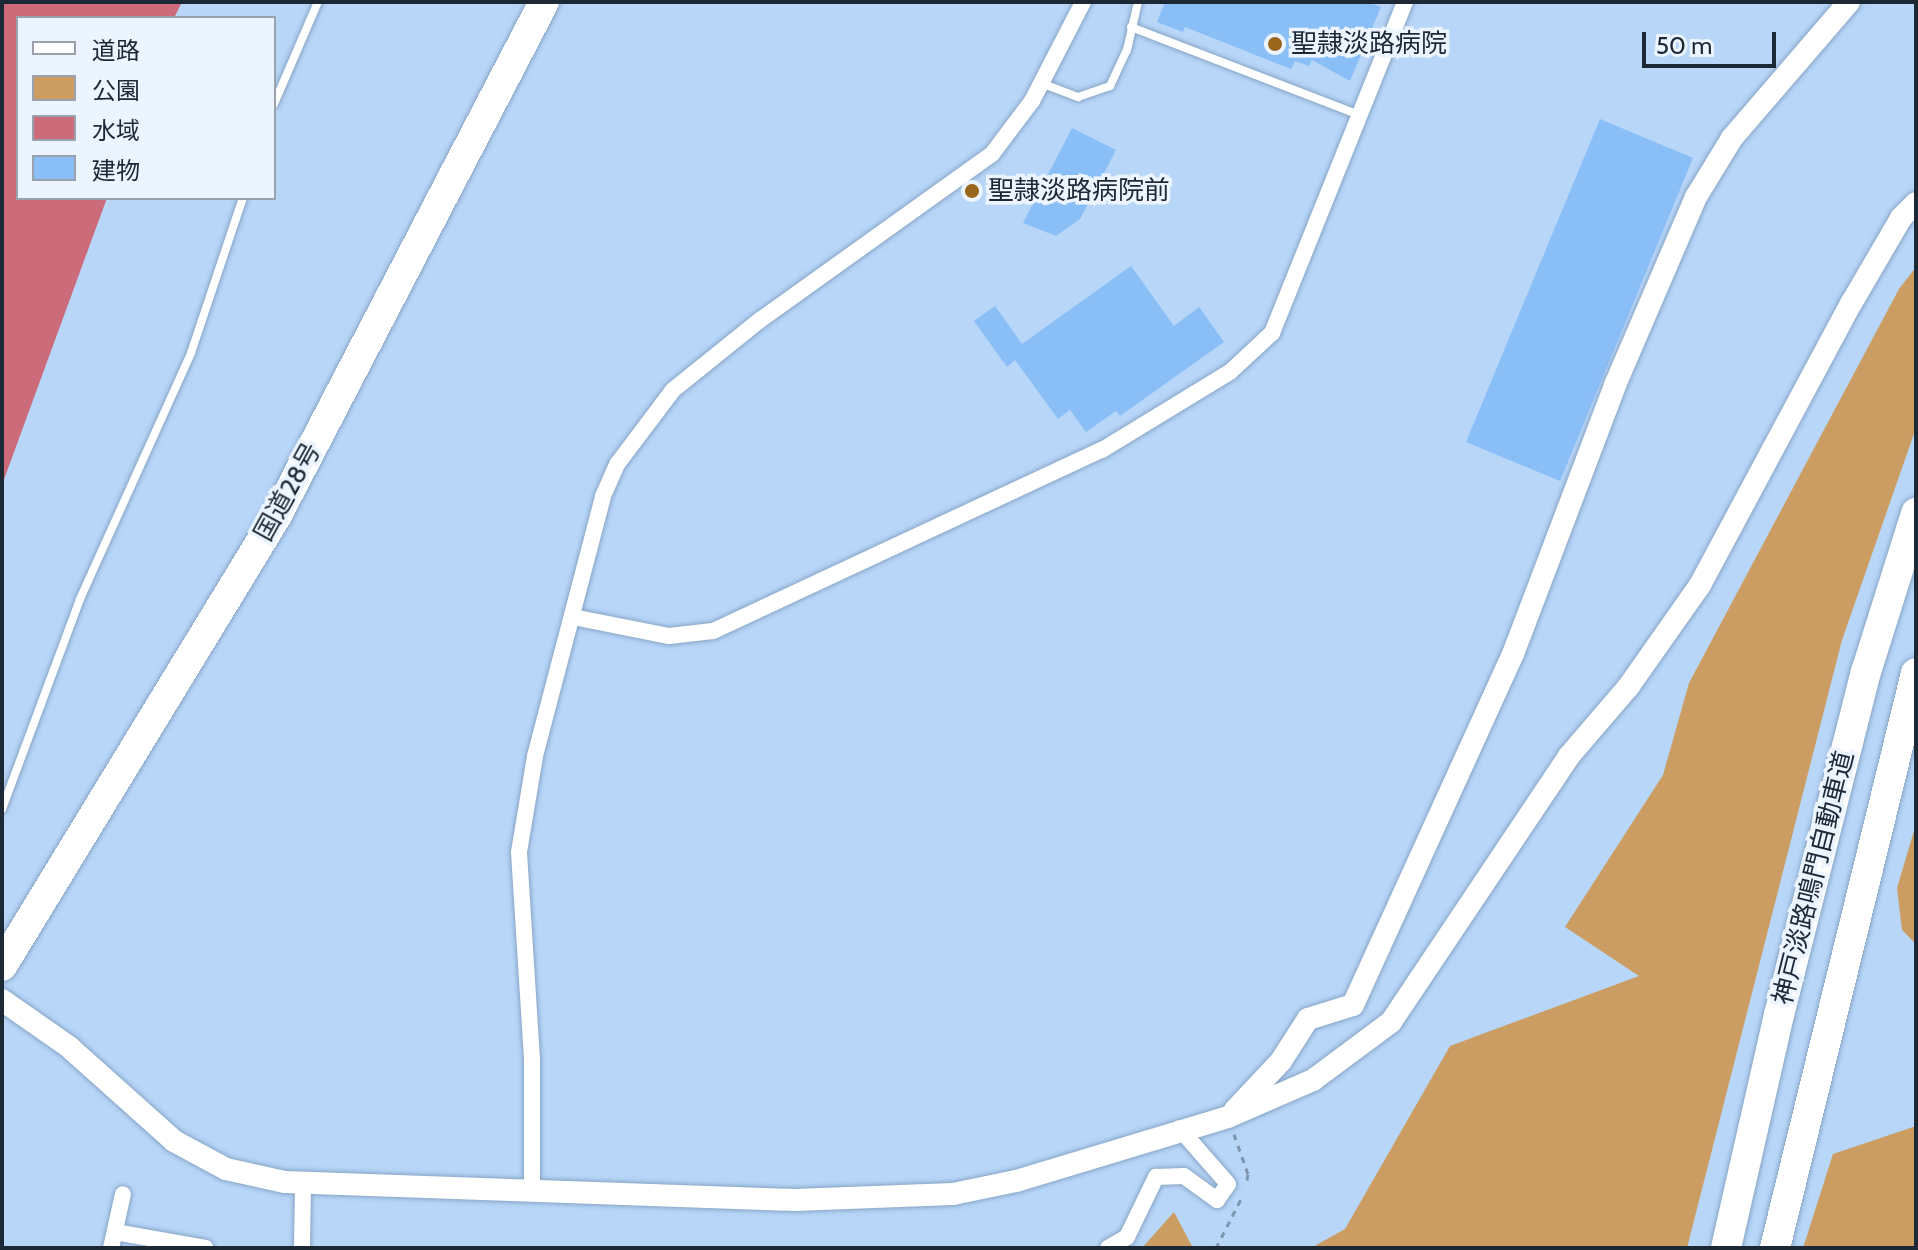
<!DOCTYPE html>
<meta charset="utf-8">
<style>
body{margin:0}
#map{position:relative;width:1918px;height:1250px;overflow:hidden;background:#b7d6f8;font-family:Cabin,"Noto Sans JP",sans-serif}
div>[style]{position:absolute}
.green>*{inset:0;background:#cc9d62}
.water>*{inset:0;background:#cc6c7b}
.building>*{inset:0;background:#8abef7}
.path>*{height:3px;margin-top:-1.5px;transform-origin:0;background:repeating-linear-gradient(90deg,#7e96b0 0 6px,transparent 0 12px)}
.roads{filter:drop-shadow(0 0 2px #88a5c6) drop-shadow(0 0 2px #88a5c6)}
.lane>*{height:8px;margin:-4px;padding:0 4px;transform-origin:4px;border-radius:4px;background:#fff}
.street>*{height:16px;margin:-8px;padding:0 8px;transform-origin:8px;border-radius:8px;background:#fff}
.secondary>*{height:22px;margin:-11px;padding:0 11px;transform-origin:11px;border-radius:11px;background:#fff}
.highway>*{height:30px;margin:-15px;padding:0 15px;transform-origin:15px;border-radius:15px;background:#fff}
.dots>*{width:22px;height:22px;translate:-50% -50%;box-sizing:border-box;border:4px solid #ebf4ff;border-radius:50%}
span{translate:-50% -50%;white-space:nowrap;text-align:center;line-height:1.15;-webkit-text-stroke:7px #ebf4ff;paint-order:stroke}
.poi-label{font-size:26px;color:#1d2835}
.left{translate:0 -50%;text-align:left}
.street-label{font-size:26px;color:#1d2835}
.frame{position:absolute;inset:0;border:4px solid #1d2835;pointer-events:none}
.legend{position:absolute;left:16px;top:16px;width:260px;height:184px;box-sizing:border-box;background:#ebf4ff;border:2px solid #99a2ae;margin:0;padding:10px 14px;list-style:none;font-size:24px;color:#1d2835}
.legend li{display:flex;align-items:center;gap:16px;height:40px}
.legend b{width:40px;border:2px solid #99a2ae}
.scale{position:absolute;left:1642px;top:32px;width:134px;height:36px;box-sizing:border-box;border:4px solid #1d2835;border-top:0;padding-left:10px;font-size:24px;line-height:28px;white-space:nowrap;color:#1d2835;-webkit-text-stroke:6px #ebf4ff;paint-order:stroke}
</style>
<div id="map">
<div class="green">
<i style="clip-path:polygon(1916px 267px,1916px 428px,1842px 640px,1687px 1248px,1311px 1248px,1345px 1229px,1450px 1046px,1639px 976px,1565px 927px,1663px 775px,1689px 683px,1899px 289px)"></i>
<i style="clip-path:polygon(1916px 824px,1916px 944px,1902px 930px,1897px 888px)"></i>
<i style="clip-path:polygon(1916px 1126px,1916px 1248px,1803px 1248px,1833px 1154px)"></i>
<i style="clip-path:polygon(1174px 1212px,1193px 1248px,1142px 1248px)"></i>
</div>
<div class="water">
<i style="clip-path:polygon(2px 2px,182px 2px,174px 18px,18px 18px,18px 198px,107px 198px,2px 485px)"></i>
</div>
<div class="building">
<i style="clip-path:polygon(1165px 2px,1368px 2px,1381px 7px,1350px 81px,1312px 60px,1309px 66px,1295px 61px,1291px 69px,1185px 27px,1183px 32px,1157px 22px)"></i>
<i style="clip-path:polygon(1600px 119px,1693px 158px,1560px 481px,1466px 442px)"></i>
<i style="clip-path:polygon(1072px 128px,1116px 150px,1080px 219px,1056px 236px,1023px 223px)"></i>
<i style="clip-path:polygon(1131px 266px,1174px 326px,1199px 307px,1224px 342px,1120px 416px,1116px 411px,1086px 432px,1070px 410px,1058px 419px,1015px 360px,1007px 367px,974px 321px,995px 306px,1022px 344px)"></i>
</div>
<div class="path">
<i style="left:1234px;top:1134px;width:42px;rotate:70.7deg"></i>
<i style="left:1248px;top:1174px;width:10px;rotate:101deg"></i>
<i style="left:1216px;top:1248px;width:59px;rotate:-63deg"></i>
</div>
<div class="roads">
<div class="lane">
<i style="left:1131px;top:27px;width:244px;rotate:21.1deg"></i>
<i style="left:1041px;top:83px;width:40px;rotate:21deg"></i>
<i style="left:1078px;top:97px;width:34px;rotate:-19deg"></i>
<i style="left:1110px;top:86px;width:40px;rotate:-65deg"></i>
<i style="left:1127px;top:50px;width:49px;rotate:-77.1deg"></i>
<i style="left:274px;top:104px;width:111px;rotate:-66.7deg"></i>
<i style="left:2px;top:809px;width:224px;rotate:-69.6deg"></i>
<i style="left:80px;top:599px;width:270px;rotate:-65.7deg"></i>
<i style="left:191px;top:353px;width:163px;rotate:-71.5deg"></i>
</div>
<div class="street">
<i style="left:573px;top:617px;width:98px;rotate:11.2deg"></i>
<i style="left:669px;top:636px;width:44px;rotate:-6.5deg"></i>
<i style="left:713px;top:631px;width:429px;rotate:-25deg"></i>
<i style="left:1102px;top:450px;width:150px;rotate:-31.4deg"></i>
<i style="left:1230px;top:372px;width:57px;rotate:-42.9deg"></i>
<i style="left:1272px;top:333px;width:357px;rotate:-68.1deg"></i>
<i style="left:532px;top:1193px;width:134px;rotate:-90deg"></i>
<i style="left:532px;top:1059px;width:207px;rotate:-93.6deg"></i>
<i style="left:519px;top:852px;width:97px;rotate:-80.5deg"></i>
<i style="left:535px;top:756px;width:269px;rotate:-75.3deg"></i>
<i style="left:603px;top:496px;width:36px;rotate:-66deg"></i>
<i style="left:618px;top:463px;width:91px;rotate:-53deg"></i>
<i style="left:673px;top:390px;width:112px;rotate:-38.8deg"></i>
<i style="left:760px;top:320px;width:285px;rotate:-35.6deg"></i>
<i style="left:992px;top:154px;width:66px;rotate:-53deg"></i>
<i style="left:1032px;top:101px;width:111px;rotate:-62.7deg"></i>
<i style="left:115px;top:1232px;width:92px;rotate:10deg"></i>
<i style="left:111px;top:1248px;width:55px;rotate:-77.5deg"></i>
<i style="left:302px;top:1248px;width:65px;rotate:-89.1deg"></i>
<i style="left:1108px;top:1248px;width:22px;rotate:-30deg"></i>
<i style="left:1127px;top:1237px;width:67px;rotate:-64.2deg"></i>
<i style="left:1156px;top:1177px;width:28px;rotate:-2deg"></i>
<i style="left:1184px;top:1176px;width:41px;rotate:36deg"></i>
<i style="left:1217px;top:1200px;width:19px;rotate:-55deg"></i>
<i style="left:1228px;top:1184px;width:74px;rotate:-131.2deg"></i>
</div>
<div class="secondary">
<i style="left:2px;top:1000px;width:82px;rotate:35deg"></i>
<i style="left:69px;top:1047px;width:141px;rotate:41.8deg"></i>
<i style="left:174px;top:1141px;width:59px;rotate:28.3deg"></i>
<i style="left:226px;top:1169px;width:60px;rotate:12.4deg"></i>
<i style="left:285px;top:1182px;width:510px;rotate:2.02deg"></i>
<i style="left:795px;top:1200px;width:158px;rotate:-2.2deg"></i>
<i style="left:953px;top:1194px;width:64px;rotate:-11.7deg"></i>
<i style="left:1016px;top:1181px;width:221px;rotate:-16.8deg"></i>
<i style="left:1228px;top:1117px;width:93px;rotate:-23.5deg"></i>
<i style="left:1313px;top:1080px;width:97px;rotate:-36.6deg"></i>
<i style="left:1391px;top:1022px;width:320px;rotate:-56.2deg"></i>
<i style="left:1569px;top:756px;width:92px;rotate:-49.4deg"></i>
<i style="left:1629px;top:686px;width:123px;rotate:-54.9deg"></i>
<i style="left:1700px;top:585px;width:321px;rotate:-61.8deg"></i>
<i style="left:1852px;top:302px;width:97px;rotate:-59.7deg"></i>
<i style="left:1901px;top:218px;width:21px;rotate:-45deg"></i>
<i style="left:1235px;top:1110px;width:67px;rotate:-46.8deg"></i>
<i style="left:1281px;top:1061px;width:50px;rotate:-57.3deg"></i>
<i style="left:1308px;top:1019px;width:47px;rotate:-17.3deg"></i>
<i style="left:1353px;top:1005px;width:386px;rotate:-65.5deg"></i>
<i style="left:1513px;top:654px;width:288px;rotate:-69.2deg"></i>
<i style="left:1615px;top:385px;width:205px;rotate:-66.7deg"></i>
<i style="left:1696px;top:197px;width:69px;rotate:-58.6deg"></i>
<i style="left:1732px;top:138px;width:179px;rotate:-49.3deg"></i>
</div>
<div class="highway">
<i style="left:2px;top:966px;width:526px;rotate:-58.61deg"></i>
<i style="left:276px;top:517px;width:581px;rotate:-62.51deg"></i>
<i style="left:1726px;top:1248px;width:239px;rotate:-77.2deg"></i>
<i style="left:1779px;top:1015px;width:354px;rotate:-75.8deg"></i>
<i style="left:1866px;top:672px;width:167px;rotate:-72.5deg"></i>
<i style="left:1775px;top:1248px;width:592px;rotate:-76.22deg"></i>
</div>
</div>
<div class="dots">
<i style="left:1275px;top:44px;background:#99661b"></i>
<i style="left:972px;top:191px;background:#99661b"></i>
</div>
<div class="poi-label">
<span class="left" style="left:1291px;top:44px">聖隷淡路病院</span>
<span class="left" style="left:988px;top:191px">聖隷淡路病院前</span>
</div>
<div class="street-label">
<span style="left:288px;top:492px;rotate:-61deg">国道28号</span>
<span style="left:1814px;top:878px;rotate:-76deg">神戸淡路鳴門自動車道</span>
</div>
<div class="frame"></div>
<ul class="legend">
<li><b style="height:10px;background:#fff"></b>道路</li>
<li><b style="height:22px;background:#cc9d62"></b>公園</li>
<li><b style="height:22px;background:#cc6c7b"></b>水域</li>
<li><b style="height:22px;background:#8abef7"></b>建物</li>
</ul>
<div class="scale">50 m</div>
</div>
